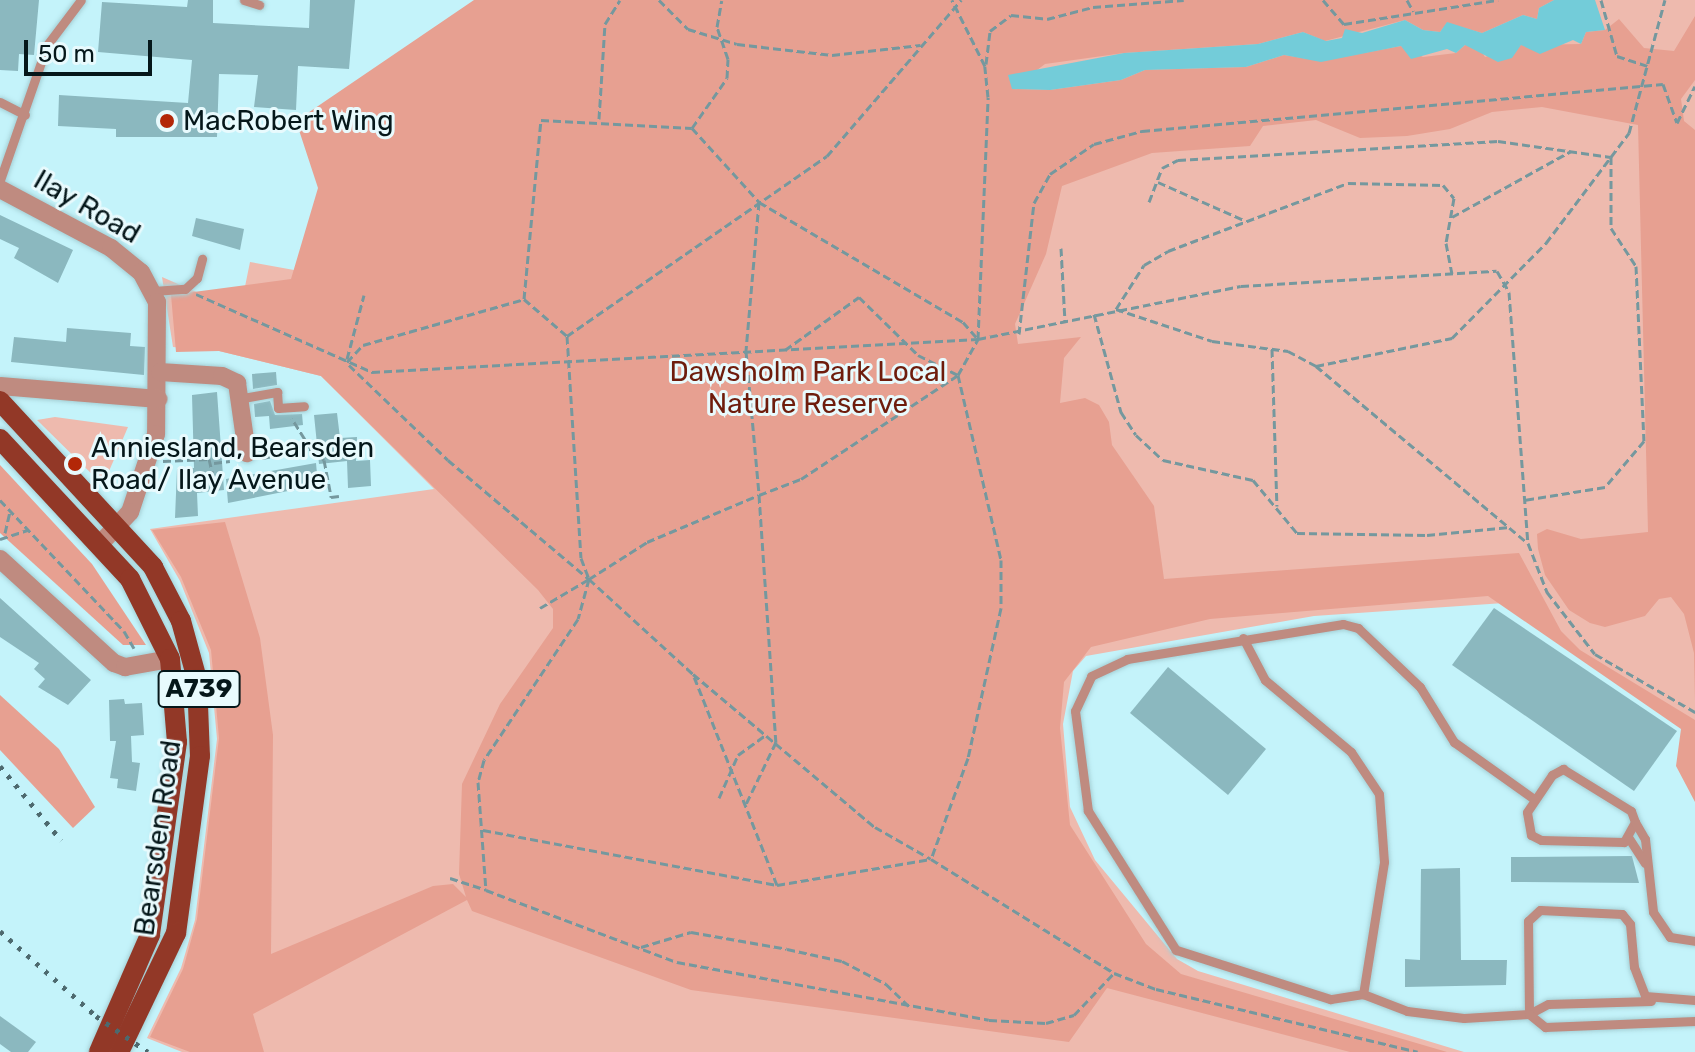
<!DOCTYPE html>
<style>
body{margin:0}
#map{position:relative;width:1695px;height:1052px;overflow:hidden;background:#c4f3fa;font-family:Rubik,sans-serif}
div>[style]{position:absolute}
.green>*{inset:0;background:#eebaae}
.forest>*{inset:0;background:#e7a091}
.water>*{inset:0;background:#73ccd9}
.building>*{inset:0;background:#8bb8bf}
.path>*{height:3px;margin-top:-1.5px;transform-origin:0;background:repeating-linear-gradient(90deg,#75989e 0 8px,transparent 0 12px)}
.roads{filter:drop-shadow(0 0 2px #a5d0d6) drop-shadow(0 0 2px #a5d0d6)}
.service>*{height:9px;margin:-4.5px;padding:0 4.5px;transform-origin:4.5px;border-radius:4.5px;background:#bf8b80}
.minor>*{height:18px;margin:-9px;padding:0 9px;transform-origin:9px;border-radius:9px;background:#bf8b80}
.primary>*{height:20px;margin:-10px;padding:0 10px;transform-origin:10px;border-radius:10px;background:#923827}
.rail>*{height:5px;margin-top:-2.5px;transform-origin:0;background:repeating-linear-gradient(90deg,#4d696e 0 4px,transparent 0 12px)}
.dots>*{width:22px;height:22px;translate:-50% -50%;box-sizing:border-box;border:4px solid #e8fafd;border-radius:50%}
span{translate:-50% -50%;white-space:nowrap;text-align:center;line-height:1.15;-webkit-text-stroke:6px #e8fafd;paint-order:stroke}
.shield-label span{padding:2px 6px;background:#e8fafd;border:2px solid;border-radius:6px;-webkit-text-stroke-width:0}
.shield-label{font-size:26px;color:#05171a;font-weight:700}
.poi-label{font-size:28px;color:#05171a}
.left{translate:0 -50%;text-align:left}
.street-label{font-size:28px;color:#05171a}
.park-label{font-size:28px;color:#6e1c0c}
.scale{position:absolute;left:24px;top:40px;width:128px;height:36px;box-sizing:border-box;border:4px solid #05171a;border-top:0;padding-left:10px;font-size:24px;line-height:28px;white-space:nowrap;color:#05171a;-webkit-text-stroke:6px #e8fafd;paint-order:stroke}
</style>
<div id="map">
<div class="green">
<i style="clip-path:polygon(527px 0,1695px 0,1695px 728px,1546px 631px,1533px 601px,1314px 616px,1086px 656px,1073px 671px,1063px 724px,1070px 807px,1095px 860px,1177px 959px,1198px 971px,1464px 1052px,182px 1052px,147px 1038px,181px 968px,195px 920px,217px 739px,209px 653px,180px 581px,150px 529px,434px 489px,321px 376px,219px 351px,173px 347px,162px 277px,240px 311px,250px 262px,305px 272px)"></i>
<i style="clip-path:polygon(55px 417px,128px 427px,103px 485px,37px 420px)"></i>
</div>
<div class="forest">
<i style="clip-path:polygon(474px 0,1554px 0,1539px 8px,1537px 19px,1523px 15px,1482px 33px,1447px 23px,1440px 32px,1423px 30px,1405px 20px,1325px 41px,1303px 32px,1258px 44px,1124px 53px,1045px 64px,1012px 89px,1050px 90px,1121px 80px,1145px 70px,1246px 67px,1284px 55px,1321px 61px,1401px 46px,1423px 57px,1456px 53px,1465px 45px,1479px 47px,1485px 57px,1521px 45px,1581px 44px,1586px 32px,1605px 30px,1619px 19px,1644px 48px,1674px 51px,1695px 16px,1695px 80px,1681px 99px,1684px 121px,1695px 130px,1695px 702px,1694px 653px,1684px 614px,1671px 597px,1659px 599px,1645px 616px,1605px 627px,1590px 623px,1569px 610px,1545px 575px,1538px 549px,1537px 534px,1547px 529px,1581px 539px,1648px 532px,1638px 125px,1542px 107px,1492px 112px,1450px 129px,1407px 136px,1360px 138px,1316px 120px,1263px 126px,1250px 146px,1152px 153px,1062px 186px,1046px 254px,1015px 324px,1018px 344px,1081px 337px,1064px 358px,1060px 403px,1085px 398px,1099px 405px,1109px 422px,1112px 445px,1154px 506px,1164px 579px,1519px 553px,1561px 631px,1580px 650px,1695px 720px,1695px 802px,1676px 766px,1681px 729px,1488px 596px,1210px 619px,1091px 647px,1064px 682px,1060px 728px,1070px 825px,1146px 944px,1181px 974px,1447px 1052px,1350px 1052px,1107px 988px,1069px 1042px,691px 990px,472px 911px,467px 900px,253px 1014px,264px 1052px,190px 1052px,150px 1037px,183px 969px,197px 919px,219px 738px,211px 650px,181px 577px,152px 530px,225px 522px,260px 638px,273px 735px,271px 954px,433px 886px,453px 884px,466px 897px,459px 874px,462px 784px,500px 704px,553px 628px,553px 609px,538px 590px,321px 376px,219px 351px,176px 352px,171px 295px,291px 279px,318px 188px,296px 121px)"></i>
<i style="clip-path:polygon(0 465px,92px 564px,146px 645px,123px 645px,0 533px)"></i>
<i style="clip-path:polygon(0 695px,59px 749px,95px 807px,73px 828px,0 750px)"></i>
</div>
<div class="water">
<i style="clip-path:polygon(1554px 0,1595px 0,1605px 30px,1586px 32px,1581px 44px,1573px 40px,1540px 54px,1521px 45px,1512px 58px,1498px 62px,1465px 45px,1456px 53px,1447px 49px,1411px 59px,1401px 46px,1321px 62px,1284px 55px,1246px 67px,1145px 70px,1121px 80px,1050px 90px,1012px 89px,1008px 75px,1124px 53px,1258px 44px,1303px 32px,1326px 41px,1342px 38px,1345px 29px,1362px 33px,1405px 20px,1423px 30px,1440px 32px,1447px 22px,1482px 33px,1523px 15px,1537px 19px,1539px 8px)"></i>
</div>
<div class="building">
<i style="clip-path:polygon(0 0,39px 0,34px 55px,19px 54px,18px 71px,0 70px)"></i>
<i style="clip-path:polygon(188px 0,213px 0,213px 23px,309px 28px,310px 0,355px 0,349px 69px,298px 66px,296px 110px,254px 107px,258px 75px,219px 74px,217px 137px,116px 137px,116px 129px,58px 126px,59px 95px,188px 103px,192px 60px,98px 52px,102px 2px,187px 7px)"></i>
<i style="clip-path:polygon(0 215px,73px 250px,58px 283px,14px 258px,19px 248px,0 239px)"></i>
<i style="clip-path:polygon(196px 218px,244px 229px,240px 250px,192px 236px)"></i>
<i style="clip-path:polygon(67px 328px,131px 333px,130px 346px,145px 347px,144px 375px,11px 362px,14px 337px,66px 342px)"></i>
<i style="clip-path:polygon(276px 372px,277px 385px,253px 389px,252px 374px)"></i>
<i style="clip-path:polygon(217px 392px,224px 490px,197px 493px,198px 516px,175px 518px,177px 469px,194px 468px,192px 395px)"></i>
<i style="clip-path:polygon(270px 401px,275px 415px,302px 414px,303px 425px,270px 429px,269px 416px,255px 417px,254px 404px)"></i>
<i style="clip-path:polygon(337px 413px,340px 438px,357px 437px,356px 461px,370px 460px,371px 486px,348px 488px,347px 461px,319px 464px,314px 415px)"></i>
<i style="clip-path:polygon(316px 463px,318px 485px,228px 503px,226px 479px)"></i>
<i style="clip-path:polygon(0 598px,91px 680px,68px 705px,38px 687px,45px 679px,34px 669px,39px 663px,0 637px)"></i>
<i style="clip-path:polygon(1494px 608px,1677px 731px,1634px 791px,1452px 665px)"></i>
<i style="clip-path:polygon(1168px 667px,1266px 749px,1228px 795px,1130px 713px)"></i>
<i style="clip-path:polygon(124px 699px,125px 704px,142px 703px,144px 735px,131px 736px,132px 762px,140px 763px,136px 791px,117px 788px,118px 779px,110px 778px,116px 741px,110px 741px,109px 700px)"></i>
<i style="clip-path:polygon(1632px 856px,1639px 883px,1511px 882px,1511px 857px)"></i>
<i style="clip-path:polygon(1460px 868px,1461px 960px,1507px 960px,1506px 985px,1405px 987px,1405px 959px,1420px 960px,1421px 869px)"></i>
<i style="clip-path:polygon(0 1016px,36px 1042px,28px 1052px,11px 1052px,0 1044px)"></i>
</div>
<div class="path">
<i style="left:659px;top:0;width:41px;rotate:45deg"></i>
<i style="left:688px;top:29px;width:51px;rotate:17deg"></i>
<i style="left:737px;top:44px;width:96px;rotate:6.6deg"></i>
<i style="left:832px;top:55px;width:89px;rotate:-6.5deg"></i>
<i style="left:1323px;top:0;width:32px;rotate:49deg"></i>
<i style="left:1344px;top:24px;width:156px;rotate:-8.9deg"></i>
<i style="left:1407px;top:0;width:13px;rotate:61deg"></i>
<i style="left:1601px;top:0;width:58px;rotate:74.1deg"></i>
<i style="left:1617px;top:56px;width:32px;rotate:18deg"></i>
<i style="left:986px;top:64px;width:33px;rotate:-83deg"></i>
<i style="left:990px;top:31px;width:26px;rotate:-37deg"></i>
<i style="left:1011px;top:15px;width:36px;rotate:6deg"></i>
<i style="left:1047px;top:19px;width:48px;rotate:-14.6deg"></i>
<i style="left:1093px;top:7px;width:91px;rotate:-4.4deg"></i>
<i style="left:599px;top:119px;width:95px;rotate:-86.4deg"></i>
<i style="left:605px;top:24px;width:28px;rotate:-58deg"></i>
<i style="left:692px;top:128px;width:61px;rotate:-55deg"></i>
<i style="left:727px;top:78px;width:19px;rotate:-87deg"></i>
<i style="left:728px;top:59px;width:34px;rotate:-109deg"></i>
<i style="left:717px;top:27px;width:27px;rotate:-80deg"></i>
<i style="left:1158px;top:182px;width:96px;rotate:23.9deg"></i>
<i style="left:759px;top:202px;width:237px;rotate:30.5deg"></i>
<i style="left:963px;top:322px;width:23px;rotate:49deg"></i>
<i style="left:1149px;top:202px;width:36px;rotate:-69deg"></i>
<i style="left:1162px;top:168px;width:18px;rotate:-27deg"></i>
<i style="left:1178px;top:160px;width:321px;rotate:-3.4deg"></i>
<i style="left:1498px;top:141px;width:114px;rotate:8.1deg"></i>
<i style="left:1611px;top:157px;width:71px;rotate:90deg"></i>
<i style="left:1611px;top:228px;width:45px;rotate:56.7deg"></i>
<i style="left:1636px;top:266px;width:175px;rotate:87.4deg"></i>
<i style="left:1644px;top:441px;width:60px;rotate:130.3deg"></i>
<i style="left:1605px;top:487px;width:82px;rotate:170.9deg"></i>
<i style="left:1452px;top:217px;width:136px;rotate:-29deg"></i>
<i style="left:1061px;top:248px;width:73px;rotate:86.9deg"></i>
<i style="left:196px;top:294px;width:193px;rotate:23.9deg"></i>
<i style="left:372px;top:372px;width:607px;rotate:-3.12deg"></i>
<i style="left:978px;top:339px;width:268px;rotate:-11.4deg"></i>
<i style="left:1241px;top:286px;width:256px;rotate:-3.4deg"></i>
<i style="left:1497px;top:271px;width:24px;rotate:60deg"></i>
<i style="left:1509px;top:292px;width:252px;rotate:85.7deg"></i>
<i style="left:1528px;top:543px;width:53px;rotate:68.8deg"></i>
<i style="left:1547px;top:592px;width:78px;rotate:52.3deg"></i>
<i style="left:1595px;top:654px;width:116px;rotate:30.1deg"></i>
<i style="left:524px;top:299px;width:57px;rotate:40.7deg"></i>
<i style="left:567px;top:336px;width:222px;rotate:86.4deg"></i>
<i style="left:581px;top:558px;width:22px;rotate:69deg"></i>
<i style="left:589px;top:579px;width:141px;rotate:42.4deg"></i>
<i style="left:1116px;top:309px;width:101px;rotate:18.4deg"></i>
<i style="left:1212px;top:341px;width:77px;rotate:7.5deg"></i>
<i style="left:1288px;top:351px;width:32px;rotate:28deg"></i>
<i style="left:1316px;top:366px;width:139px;rotate:-11.6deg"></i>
<i style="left:1452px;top:338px;width:134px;rotate:-45.3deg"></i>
<i style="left:1546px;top:243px;width:138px;rotate:-53deg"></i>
<i style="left:1629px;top:133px;width:138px;rotate:-74.9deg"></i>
<i style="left:1116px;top:309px;width:52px;rotate:-57.5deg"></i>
<i style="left:1144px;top:265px;width:28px;rotate:-30deg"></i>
<i style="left:1168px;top:251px;width:192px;rotate:-20.7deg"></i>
<i style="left:1348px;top:183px;width:95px;rotate:1.2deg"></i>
<i style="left:1443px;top:185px;width:17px;rotate:50deg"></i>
<i style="left:1454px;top:198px;width:46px;rotate:100.1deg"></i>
<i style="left:1446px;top:243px;width:31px;rotate:79deg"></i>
<i style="left:1094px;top:314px;width:102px;rotate:74.6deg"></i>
<i style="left:1121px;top:412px;width:27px;rotate:57deg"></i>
<i style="left:1136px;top:435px;width:37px;rotate:43deg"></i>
<i style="left:1163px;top:460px;width:92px;rotate:12.5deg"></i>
<i style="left:1253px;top:480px;width:69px;rotate:50.3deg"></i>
<i style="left:1297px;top:533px;width:130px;rotate:0.9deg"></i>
<i style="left:1427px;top:535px;width:83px;rotate:-5.5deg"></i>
<i style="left:1019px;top:334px;width:132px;rotate:-83.5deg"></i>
<i style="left:1034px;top:203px;width:33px;rotate:-61deg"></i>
<i style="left:1050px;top:174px;width:53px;rotate:-34.3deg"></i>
<i style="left:1094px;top:144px;width:50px;rotate:-15.2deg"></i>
<i style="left:1142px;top:131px;width:523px;rotate:-5.15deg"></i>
<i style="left:1663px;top:84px;width:41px;rotate:70.3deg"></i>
<i style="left:1677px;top:123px;width:41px;rotate:-64.1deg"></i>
<i style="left:567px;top:336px;width:316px;rotate:-34.7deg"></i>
<i style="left:827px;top:156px;width:206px;rotate:-49.3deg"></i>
<i style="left:1272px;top:349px;width:157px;rotate:88.2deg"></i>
<i style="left:785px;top:350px;width:91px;rotate:-35.6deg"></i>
<i style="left:859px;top:297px;width:83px;rotate:44.5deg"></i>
<i style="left:918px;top:355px;width:45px;rotate:26.6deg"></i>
<i style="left:958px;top:375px;width:190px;rotate:76.9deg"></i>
<i style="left:1001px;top:560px;width:48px;rotate:90deg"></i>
<i style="left:1001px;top:608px;width:154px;rotate:102.4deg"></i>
<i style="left:968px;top:758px;width:108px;rotate:110.1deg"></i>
<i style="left:931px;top:859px;width:216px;rotate:31.9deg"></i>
<i style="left:1114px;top:973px;width:45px;rotate:20.9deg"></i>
<i style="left:1156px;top:989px;width:269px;rotate:13.5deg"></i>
<i style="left:347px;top:359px;width:66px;rotate:-75.1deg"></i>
<i style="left:347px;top:362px;width:23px;rotate:-47deg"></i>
<i style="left:363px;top:345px;width:167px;rotate:-15.9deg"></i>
<i style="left:524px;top:299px;width:180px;rotate:-84.6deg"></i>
<i style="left:541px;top:120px;width:151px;rotate:3deg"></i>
<i style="left:692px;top:128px;width:100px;rotate:47.8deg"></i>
<i style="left:759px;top:202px;width:150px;rotate:95deg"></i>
<i style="left:746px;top:351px;width:145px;rotate:84.8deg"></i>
<i style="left:759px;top:495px;width:45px;rotate:-20.9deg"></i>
<i style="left:801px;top:479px;width:188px;rotate:-33.5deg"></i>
<i style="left:958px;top:375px;width:41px;rotate:-60.9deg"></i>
<i style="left:978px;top:339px;width:242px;rotate:-87.6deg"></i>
<i style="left:988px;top:97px;width:31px;rotate:-96deg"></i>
<i style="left:985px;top:66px;width:74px;rotate:-116.6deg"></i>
<i style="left:349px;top:365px;width:137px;rotate:43.8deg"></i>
<i style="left:448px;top:460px;width:185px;rotate:40.2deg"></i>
<i style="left:589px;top:579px;width:69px;rotate:-32.5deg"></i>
<i style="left:647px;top:542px;width:121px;rotate:-22.8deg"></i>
<i style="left:759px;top:495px;width:248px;rotate:86.1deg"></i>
<i style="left:776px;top:742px;width:71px;rotate:115.8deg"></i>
<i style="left:1316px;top:366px;width:276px;rotate:39.9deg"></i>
<i style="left:311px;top:449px;width:17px;rotate:40deg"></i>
<i style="left:324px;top:460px;width:38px;rotate:79deg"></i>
<i style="left:331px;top:497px;width:8px;rotate:-7deg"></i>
<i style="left:262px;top:458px;width:50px;rotate:-10.4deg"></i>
<i style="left:311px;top:449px;width:36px;rotate:-122deg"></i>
<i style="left:163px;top:461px;width:46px;rotate:-2.5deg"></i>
<i style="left:209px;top:459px;width:32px;rotate:76deg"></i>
<i style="left:214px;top:463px;width:16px;rotate:-7deg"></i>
<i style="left:0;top:500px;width:180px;rotate:46.6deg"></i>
<i style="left:124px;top:631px;width:20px;rotate:60deg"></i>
<i style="left:5px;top:533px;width:23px;rotate:-77deg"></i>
<i style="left:0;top:539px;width:29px;rotate:-18deg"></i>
<i style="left:540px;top:608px;width:57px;rotate:-30.6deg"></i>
<i style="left:589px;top:579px;width:41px;rotate:105.4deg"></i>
<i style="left:578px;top:619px;width:169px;rotate:123.7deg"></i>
<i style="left:484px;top:760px;width:23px;rotate:105deg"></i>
<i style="left:478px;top:782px;width:108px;rotate:85.8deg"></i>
<i style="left:486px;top:890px;width:204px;rotate:20.7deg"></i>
<i style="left:677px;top:962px;width:317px;rotate:10.5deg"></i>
<i style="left:989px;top:1020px;width:57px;rotate:3deg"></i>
<i style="left:1046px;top:1023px;width:29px;rotate:-16deg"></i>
<i style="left:1074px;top:1015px;width:58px;rotate:-46.4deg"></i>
<i style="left:719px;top:798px;width:47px;rotate:-66.2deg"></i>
<i style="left:738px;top:755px;width:34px;rotate:-36deg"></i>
<i style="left:483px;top:830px;width:299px;rotate:10.6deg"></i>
<i style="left:777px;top:885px;width:156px;rotate:-9.6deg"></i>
<i style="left:450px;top:878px;width:38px;rotate:18deg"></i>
<i style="left:777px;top:885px;width:227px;rotate:-111.7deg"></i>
<i style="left:693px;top:674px;width:238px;rotate:40.1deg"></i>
<i style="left:875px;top:827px;width:64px;rotate:29.7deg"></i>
<i style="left:641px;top:947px;width:52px;rotate:-16.7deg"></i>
<i style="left:691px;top:932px;width:97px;rotate:10deg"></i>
<i style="left:787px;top:949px;width:56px;rotate:12.3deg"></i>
<i style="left:842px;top:961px;width:50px;rotate:27.6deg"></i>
<i style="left:886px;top:984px;width:32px;rotate:44deg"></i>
</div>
<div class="roads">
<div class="service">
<i style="left:244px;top:0;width:16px;rotate:18deg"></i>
<i style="left:0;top:102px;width:28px;rotate:27deg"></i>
<i style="left:0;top:180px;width:143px;rotate:-70.8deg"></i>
<i style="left:47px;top:45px;width:56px;rotate:-52.9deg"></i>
<i style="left:153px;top:291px;width:32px;rotate:-4deg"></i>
<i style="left:185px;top:289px;width:16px;rotate:-43deg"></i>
<i style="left:197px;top:278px;width:20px;rotate:-75deg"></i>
<i style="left:243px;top:398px;width:35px;rotate:-10deg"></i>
<i style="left:277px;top:392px;width:16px;rotate:86deg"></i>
<i style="left:278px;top:408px;width:26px;rotate:-4deg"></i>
<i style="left:1243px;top:638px;width:47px;rotate:62.4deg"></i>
<i style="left:1265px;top:680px;width:112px;rotate:39.9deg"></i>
<i style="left:1351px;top:752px;width:50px;rotate:56.3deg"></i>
<i style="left:1379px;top:794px;width:68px;rotate:85.8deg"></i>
<i style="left:1384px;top:862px;width:134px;rotate:99deg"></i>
<i style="left:1363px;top:994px;width:47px;rotate:21.1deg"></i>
<i style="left:1407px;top:1011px;width:57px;rotate:7deg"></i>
<i style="left:1464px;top:1018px;width:65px;rotate:-3.5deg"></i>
<i style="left:1529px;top:1014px;width:21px;rotate:-28deg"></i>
<i style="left:1548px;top:1004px;width:103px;rotate:-1.7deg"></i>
<i style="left:1563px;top:769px;width:80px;rotate:31.7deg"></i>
<i style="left:1631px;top:811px;width:12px;rotate:70deg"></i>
<i style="left:1635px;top:822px;width:23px;rotate:119deg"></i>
<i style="left:1624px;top:842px;width:83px;rotate:-178.6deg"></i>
<i style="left:1541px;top:840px;width:11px;rotate:-153deg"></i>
<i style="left:1531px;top:835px;width:23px;rotate:-100deg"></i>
<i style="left:1527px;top:812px;width:45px;rotate:-56deg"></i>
<i style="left:1552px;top:775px;width:13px;rotate:-29deg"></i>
<i style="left:1635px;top:822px;width:20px;rotate:60deg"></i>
<i style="left:1645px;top:839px;width:73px;rotate:83.7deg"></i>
<i style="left:1653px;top:912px;width:30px;rotate:56deg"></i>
<i style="left:1670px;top:937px;width:25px;rotate:9deg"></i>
<i style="left:1628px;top:837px;width:31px;rotate:57deg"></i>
<i style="left:1363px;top:994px;width:33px;rotate:171deg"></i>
<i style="left:1330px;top:999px;width:162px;rotate:-162.3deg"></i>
<i style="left:1176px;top:950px;width:165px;rotate:-122.3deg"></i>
<i style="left:1088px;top:811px;width:101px;rotate:-97.4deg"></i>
<i style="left:1075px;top:711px;width:38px;rotate:-65deg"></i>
<i style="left:1091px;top:676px;width:40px;rotate:-25deg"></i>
<i style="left:1127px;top:659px;width:219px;rotate:-9.2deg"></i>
<i style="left:1343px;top:624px;width:16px;rotate:15deg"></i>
<i style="left:1358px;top:628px;width:86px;rotate:43.6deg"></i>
<i style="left:1420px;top:687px;width:65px;rotate:58.3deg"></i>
<i style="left:1454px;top:742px;width:98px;rotate:35.5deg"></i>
<i style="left:1529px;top:1014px;width:93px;rotate:-90.6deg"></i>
<i style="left:1528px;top:921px;width:16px;rotate:-43deg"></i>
<i style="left:1540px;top:910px;width:82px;rotate:2.8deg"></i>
<i style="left:1622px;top:914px;width:13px;rotate:51deg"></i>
<i style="left:1630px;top:924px;width:43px;rotate:84.7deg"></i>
<i style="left:1634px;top:967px;width:31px;rotate:69deg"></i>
<i style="left:1645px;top:996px;width:50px;rotate:4.6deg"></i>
<i style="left:1529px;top:1014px;width:21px;rotate:39deg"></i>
<i style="left:1545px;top:1027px;width:150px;rotate:-2.3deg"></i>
</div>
<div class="minor">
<i style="left:0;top:189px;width:126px;rotate:28deg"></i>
<i style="left:111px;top:248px;width:38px;rotate:39deg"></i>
<i style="left:141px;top:272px;width:34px;rotate:62deg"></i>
<i style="left:157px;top:302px;width:132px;rotate:90.4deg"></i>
<i style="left:156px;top:434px;width:82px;rotate:108.4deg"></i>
<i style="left:130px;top:512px;width:44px;rotate:133.2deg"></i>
<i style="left:160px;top:372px;width:62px;rotate:3.7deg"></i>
<i style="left:222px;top:376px;width:17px;rotate:25deg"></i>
<i style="left:237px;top:383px;width:71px;rotate:81.9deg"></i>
<i style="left:0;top:386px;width:159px;rotate:4.7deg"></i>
<i style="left:0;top:559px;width:154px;rotate:42.4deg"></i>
<i style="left:114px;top:663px;width:12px;rotate:20deg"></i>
<i style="left:125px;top:667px;width:46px;rotate:-10.1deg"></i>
</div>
<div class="primary">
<i style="left:0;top:401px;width:226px;rotate:47.3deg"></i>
<i style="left:153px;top:567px;width:61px;rotate:62.6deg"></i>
<i style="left:181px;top:621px;width:60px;rotate:74.6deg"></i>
<i style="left:197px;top:679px;width:77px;rotate:87.8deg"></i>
<i style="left:200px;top:756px;width:179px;rotate:97.7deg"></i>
<i style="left:176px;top:933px;width:132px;rotate:115.6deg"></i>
<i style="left:0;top:439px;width:191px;rotate:47.1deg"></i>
<i style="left:130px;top:579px;width:89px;rotate:63.4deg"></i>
<i style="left:170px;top:659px;width:83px;rotate:85.2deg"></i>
<i style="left:177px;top:742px;width:195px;rotate:98deg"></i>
<i style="left:150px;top:935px;width:128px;rotate:113.6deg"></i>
</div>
</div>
<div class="rail">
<i style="left:0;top:766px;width:96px;rotate:50.5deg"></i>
<i style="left:0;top:931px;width:128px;rotate:41.5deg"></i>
<i style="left:96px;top:1016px;width:63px;rotate:34.7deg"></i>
</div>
<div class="dots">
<i style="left:167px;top:121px;background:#b32708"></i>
<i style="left:75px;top:464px;background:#b32708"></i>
</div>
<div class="shield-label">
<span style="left:199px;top:689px">A739</span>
</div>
<div class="poi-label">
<span class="left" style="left:183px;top:121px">MacRobert Wing</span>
<span class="left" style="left:91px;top:464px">Anniesland, Bearsden<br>Road/ Ilay Avenue</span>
</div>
<div class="street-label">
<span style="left:87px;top:207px;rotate:30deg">Ilay Road</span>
<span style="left:158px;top:838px;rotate:-82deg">Bearsden Road</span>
</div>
<div class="park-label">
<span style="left:808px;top:388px">Dawsholm Park Local<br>Nature Reserve</span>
</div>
<div class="scale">50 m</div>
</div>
